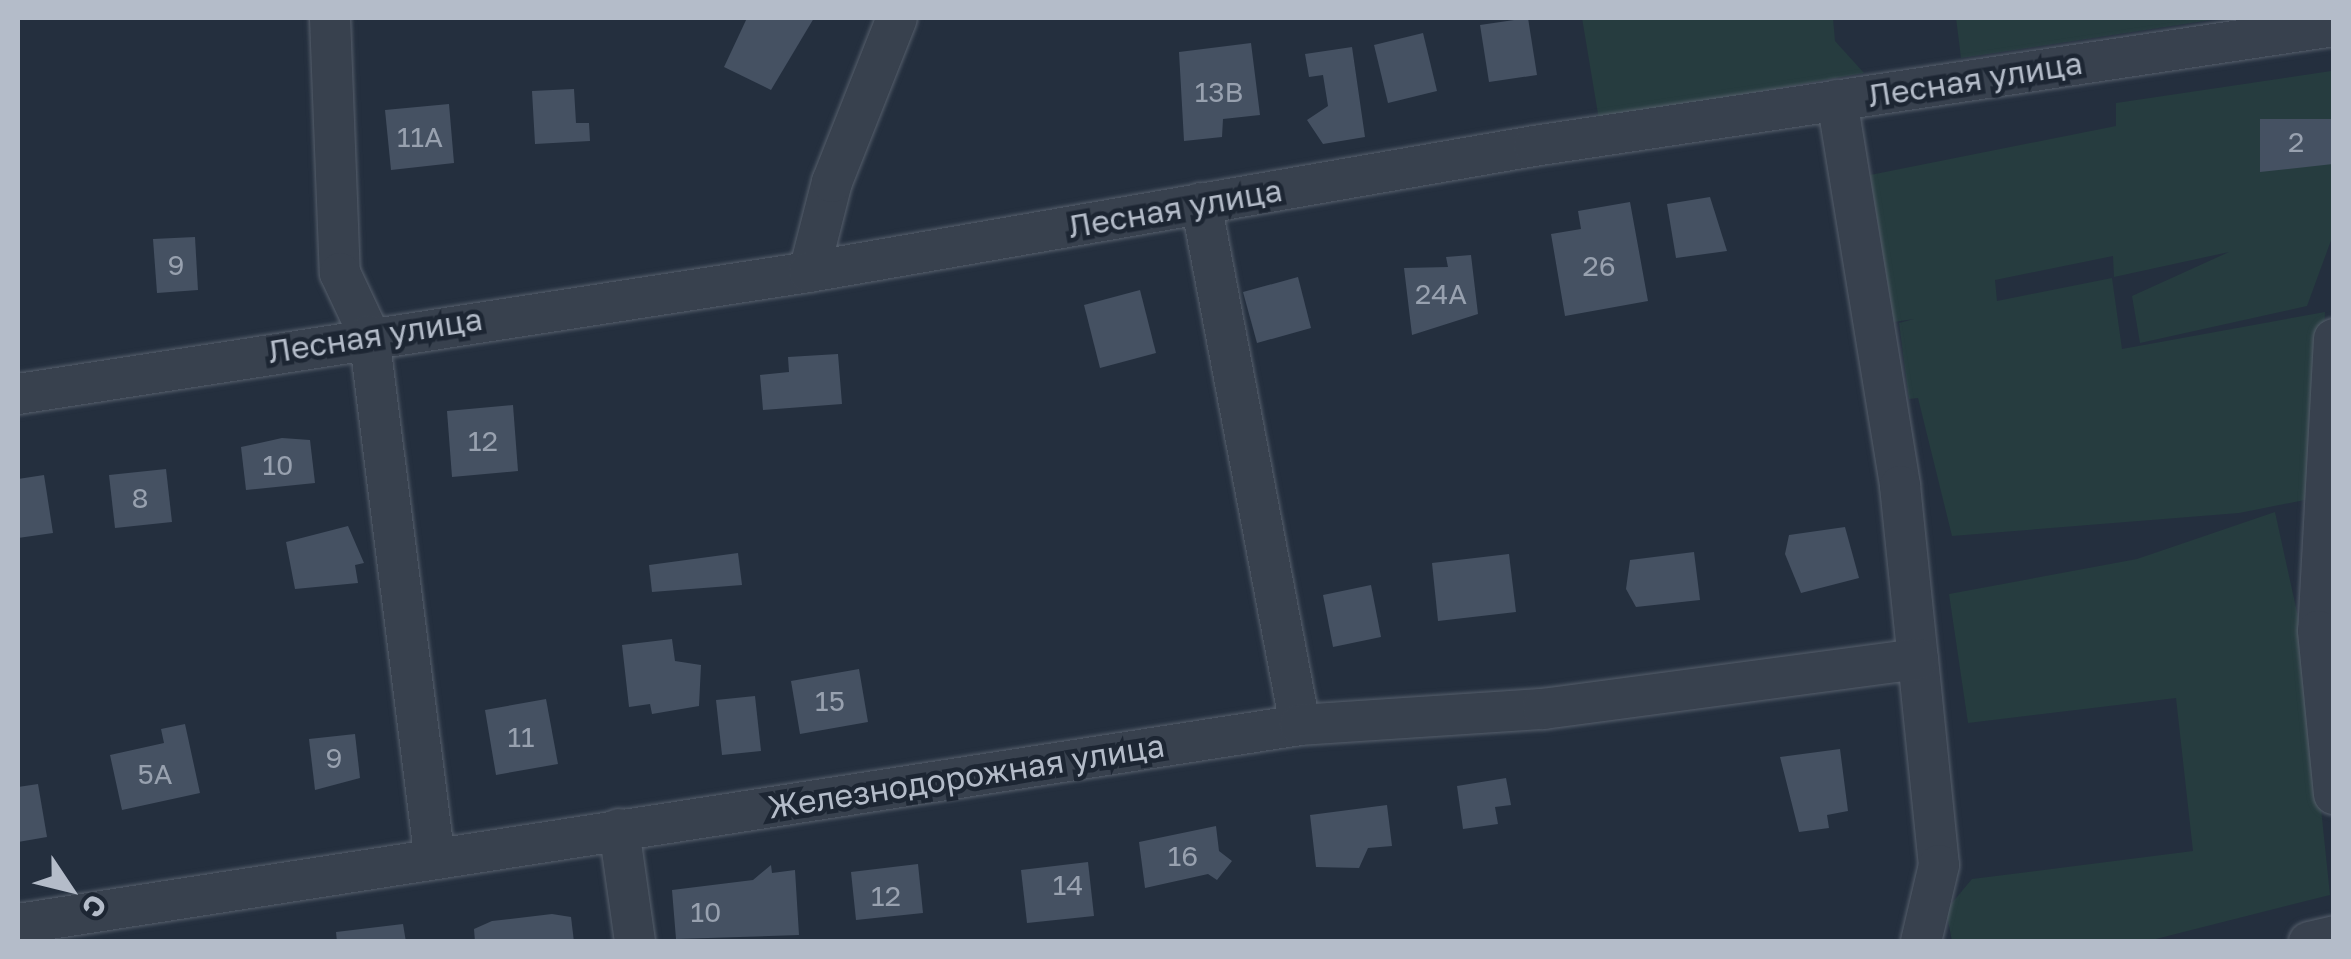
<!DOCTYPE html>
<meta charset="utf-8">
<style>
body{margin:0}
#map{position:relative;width:2351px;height:959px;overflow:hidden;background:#242f3e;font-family:"Golos Text",sans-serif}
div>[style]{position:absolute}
.green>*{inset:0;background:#263c3f}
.building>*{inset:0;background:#455162}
.roads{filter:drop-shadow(0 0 2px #565f6c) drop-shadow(0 0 2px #565f6c)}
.minor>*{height:40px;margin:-20px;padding:0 20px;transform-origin:20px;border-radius:20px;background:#38414e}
span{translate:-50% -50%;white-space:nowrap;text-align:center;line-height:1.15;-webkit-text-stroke:9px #1d2633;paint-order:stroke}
.number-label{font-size:28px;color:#98a1af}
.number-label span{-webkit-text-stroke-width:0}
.street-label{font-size:32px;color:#b4bcc9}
.frame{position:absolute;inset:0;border:20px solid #b4bcc9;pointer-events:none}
.north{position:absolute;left:20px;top:839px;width:100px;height:100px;-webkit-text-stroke:8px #1d2633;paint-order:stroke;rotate:125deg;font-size:28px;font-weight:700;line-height:40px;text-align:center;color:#b4bcc9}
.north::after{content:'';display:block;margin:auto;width:35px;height:45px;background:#b4bcc9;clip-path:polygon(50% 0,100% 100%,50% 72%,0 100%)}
</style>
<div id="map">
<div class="green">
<i style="clip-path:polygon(1582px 18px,1833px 18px,1835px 41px,1864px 73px,1599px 120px)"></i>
<i style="clip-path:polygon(1956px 18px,2224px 18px,1961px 58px)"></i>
<i style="clip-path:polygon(2331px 71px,2333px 235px,2307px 306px,2140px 343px,2132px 296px,2229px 252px,2114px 277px,2113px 256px,1995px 280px,1997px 301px,2112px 278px,2122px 349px,2325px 312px,2315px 498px,2239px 513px,1952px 536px,1918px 398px,1909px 399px,1899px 323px,1914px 319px,1894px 322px,1870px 175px,2116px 126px,2116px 103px)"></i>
<i style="clip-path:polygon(2275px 512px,2304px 644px,2330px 895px,2144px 942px,1952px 941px,1946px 910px,1972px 879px,2193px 851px,2176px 698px,1968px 723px,1949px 594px,2137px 559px)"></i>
</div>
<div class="building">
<i style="clip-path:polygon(747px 18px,814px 18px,771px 90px,724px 67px)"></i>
<i style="clip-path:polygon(1528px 18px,1537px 75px,1489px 82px,1480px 25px)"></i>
<i style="clip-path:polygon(1423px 33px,1437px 91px,1388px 103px,1374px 45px)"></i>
<i style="clip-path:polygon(1251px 43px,1260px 115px,1223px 119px,1222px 137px,1184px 141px,1179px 52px)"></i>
<i style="clip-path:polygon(1352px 47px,1365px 137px,1323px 144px,1307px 120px,1328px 106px,1323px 75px,1309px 77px,1305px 54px)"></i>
<i style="clip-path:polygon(574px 89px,576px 123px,589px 123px,590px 141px,535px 144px,532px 91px)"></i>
<i style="clip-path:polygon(449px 104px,454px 163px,391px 170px,385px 110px)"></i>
<i style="clip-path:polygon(2260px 119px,2332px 119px,2333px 164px,2260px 172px)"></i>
<i style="clip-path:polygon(1710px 197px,1727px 251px,1676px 258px,1667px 204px)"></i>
<i style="clip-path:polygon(1630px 202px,1648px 301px,1565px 316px,1551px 234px,1581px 229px,1578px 211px)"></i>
<i style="clip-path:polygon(195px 237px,198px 290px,157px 293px,153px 239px)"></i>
<i style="clip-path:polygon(1471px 255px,1478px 314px,1412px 335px,1404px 268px,1448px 267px,1446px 257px)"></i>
<i style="clip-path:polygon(1298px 277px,1311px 328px,1257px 343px,1243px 292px)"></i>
<i style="clip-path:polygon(1140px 290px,1156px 353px,1100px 368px,1084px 305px)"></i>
<i style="clip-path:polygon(838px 354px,842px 404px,763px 410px,760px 375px,789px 372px,788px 357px)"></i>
<i style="clip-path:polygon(513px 405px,518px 471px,452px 477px,447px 411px)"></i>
<i style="clip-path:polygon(282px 438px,310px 440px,315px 483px,246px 490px,241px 447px)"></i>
<i style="clip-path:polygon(166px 469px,172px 522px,115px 528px,109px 475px)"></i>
<i style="clip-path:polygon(44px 475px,53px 533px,18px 538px,18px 479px)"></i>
<i style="clip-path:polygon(348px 526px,364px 563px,355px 565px,358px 583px,295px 589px,286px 542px)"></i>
<i style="clip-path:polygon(1845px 527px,1859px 578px,1801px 593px,1785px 554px,1789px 535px)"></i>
<i style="clip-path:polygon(1694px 552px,1700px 600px,1636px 607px,1626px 589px,1630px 560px)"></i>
<i style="clip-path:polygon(738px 553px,742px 585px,652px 592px,649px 565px)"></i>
<i style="clip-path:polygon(1509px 554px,1516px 612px,1438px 621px,1432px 563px)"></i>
<i style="clip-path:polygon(1371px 585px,1381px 637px,1333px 647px,1323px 595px)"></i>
<i style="clip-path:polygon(672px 639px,675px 661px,701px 665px,699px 706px,652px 714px,650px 704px,629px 707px,622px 645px)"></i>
<i style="clip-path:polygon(859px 669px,868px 722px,800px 734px,791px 681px)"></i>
<i style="clip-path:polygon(755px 696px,761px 751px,722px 755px,716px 700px)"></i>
<i style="clip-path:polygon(546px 699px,558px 764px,496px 775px,485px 710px)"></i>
<i style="clip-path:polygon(185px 724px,200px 793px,122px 810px,110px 755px,164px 743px,161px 729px)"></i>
<i style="clip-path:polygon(355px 734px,360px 778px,315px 790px,309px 739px)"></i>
<i style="clip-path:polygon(1840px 749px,1848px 811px,1827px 815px,1829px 828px,1799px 832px,1780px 757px)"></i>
<i style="clip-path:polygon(1506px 778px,1511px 805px,1495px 807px,1498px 824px,1463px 829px,1457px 786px)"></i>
<i style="clip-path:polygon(38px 784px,47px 837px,18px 842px,18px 787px)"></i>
<i style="clip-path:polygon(1387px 805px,1392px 846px,1368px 848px,1359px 868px,1316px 867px,1310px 815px)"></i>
<i style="clip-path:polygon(1216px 826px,1219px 851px,1232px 861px,1217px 880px,1208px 874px,1145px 888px,1139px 842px)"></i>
<i style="clip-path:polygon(1088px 862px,1094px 916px,1027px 923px,1021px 870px)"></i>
<i style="clip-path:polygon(918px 864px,923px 913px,856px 920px,851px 872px)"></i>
<i style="clip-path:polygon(771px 865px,772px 873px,795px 870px,799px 935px,676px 939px,672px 890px,753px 880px)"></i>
<i style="clip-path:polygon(552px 914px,571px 917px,574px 942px,475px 942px,474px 929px,492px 921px)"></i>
<i style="clip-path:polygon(403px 924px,406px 942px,337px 942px,336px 932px)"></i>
</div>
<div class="roads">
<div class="minor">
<i style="left:330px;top:18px;width:255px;rotate:87.8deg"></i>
<i style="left:340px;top:273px;width:68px;rotate:64.9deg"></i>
<i style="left:369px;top:335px;width:522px;rotate:82.85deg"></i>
<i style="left:1837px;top:100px;width:391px;rotate:80.7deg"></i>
<i style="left:1900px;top:486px;width:174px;rotate:84.1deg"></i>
<i style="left:1918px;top:659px;width:207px;rotate:84.2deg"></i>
<i style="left:1939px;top:865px;width:79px;rotate:103.2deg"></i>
<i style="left:1201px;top:203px;width:531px;rotate:79.26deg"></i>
<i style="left:809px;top:272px;width:93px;rotate:-75.7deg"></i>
<i style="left:832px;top:182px;width:176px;rotate:-68.4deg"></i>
<i style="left:2334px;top:339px;width:292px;rotate:93.1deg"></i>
<i style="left:2318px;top:631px;width:164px;rotate:84.4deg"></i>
<i style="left:18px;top:394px;width:800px;rotate:-8.77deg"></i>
<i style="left:809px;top:272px;width:736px;rotate:-9.86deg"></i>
<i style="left:1534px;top:146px;width:809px;rotate:-8.53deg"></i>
<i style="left:619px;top:829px;width:114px;rotate:81.9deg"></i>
<i style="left:18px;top:924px;width:1297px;rotate:-8.82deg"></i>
<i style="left:1300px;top:725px;width:244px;rotate:-3.8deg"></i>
<i style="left:1543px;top:709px;width:378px;rotate:-7.6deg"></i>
<i style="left:2309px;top:942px;width:26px;rotate:-13deg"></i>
</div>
</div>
<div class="number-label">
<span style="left:1219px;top:92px">13В</span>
<span style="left:420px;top:137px">11А</span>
<span style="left:2296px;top:142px">2</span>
<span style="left:176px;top:265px">9</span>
<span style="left:1599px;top:266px">26</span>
<span style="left:1441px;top:294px">24А</span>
<span style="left:483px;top:441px">12</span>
<span style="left:278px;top:465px">10</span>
<span style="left:140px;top:498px">8</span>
<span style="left:830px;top:701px">15</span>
<span style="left:521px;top:737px">11</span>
<span style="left:334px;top:758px">9</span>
<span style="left:155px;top:774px">5А</span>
<span style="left:1183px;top:856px">16</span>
<span style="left:1068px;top:885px">14</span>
<span style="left:886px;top:896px">12</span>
<span style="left:706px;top:912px">10</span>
</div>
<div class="street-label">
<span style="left:1975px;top:79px;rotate:-9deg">Лесная улица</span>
<span style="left:1175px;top:208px;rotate:-10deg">Лесная улица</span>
<span style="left:375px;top:335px;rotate:-9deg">Лесная улица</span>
<span style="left:966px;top:776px;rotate:-9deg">Железнодорожная улица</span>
</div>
<div class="frame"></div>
<div class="north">С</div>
</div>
